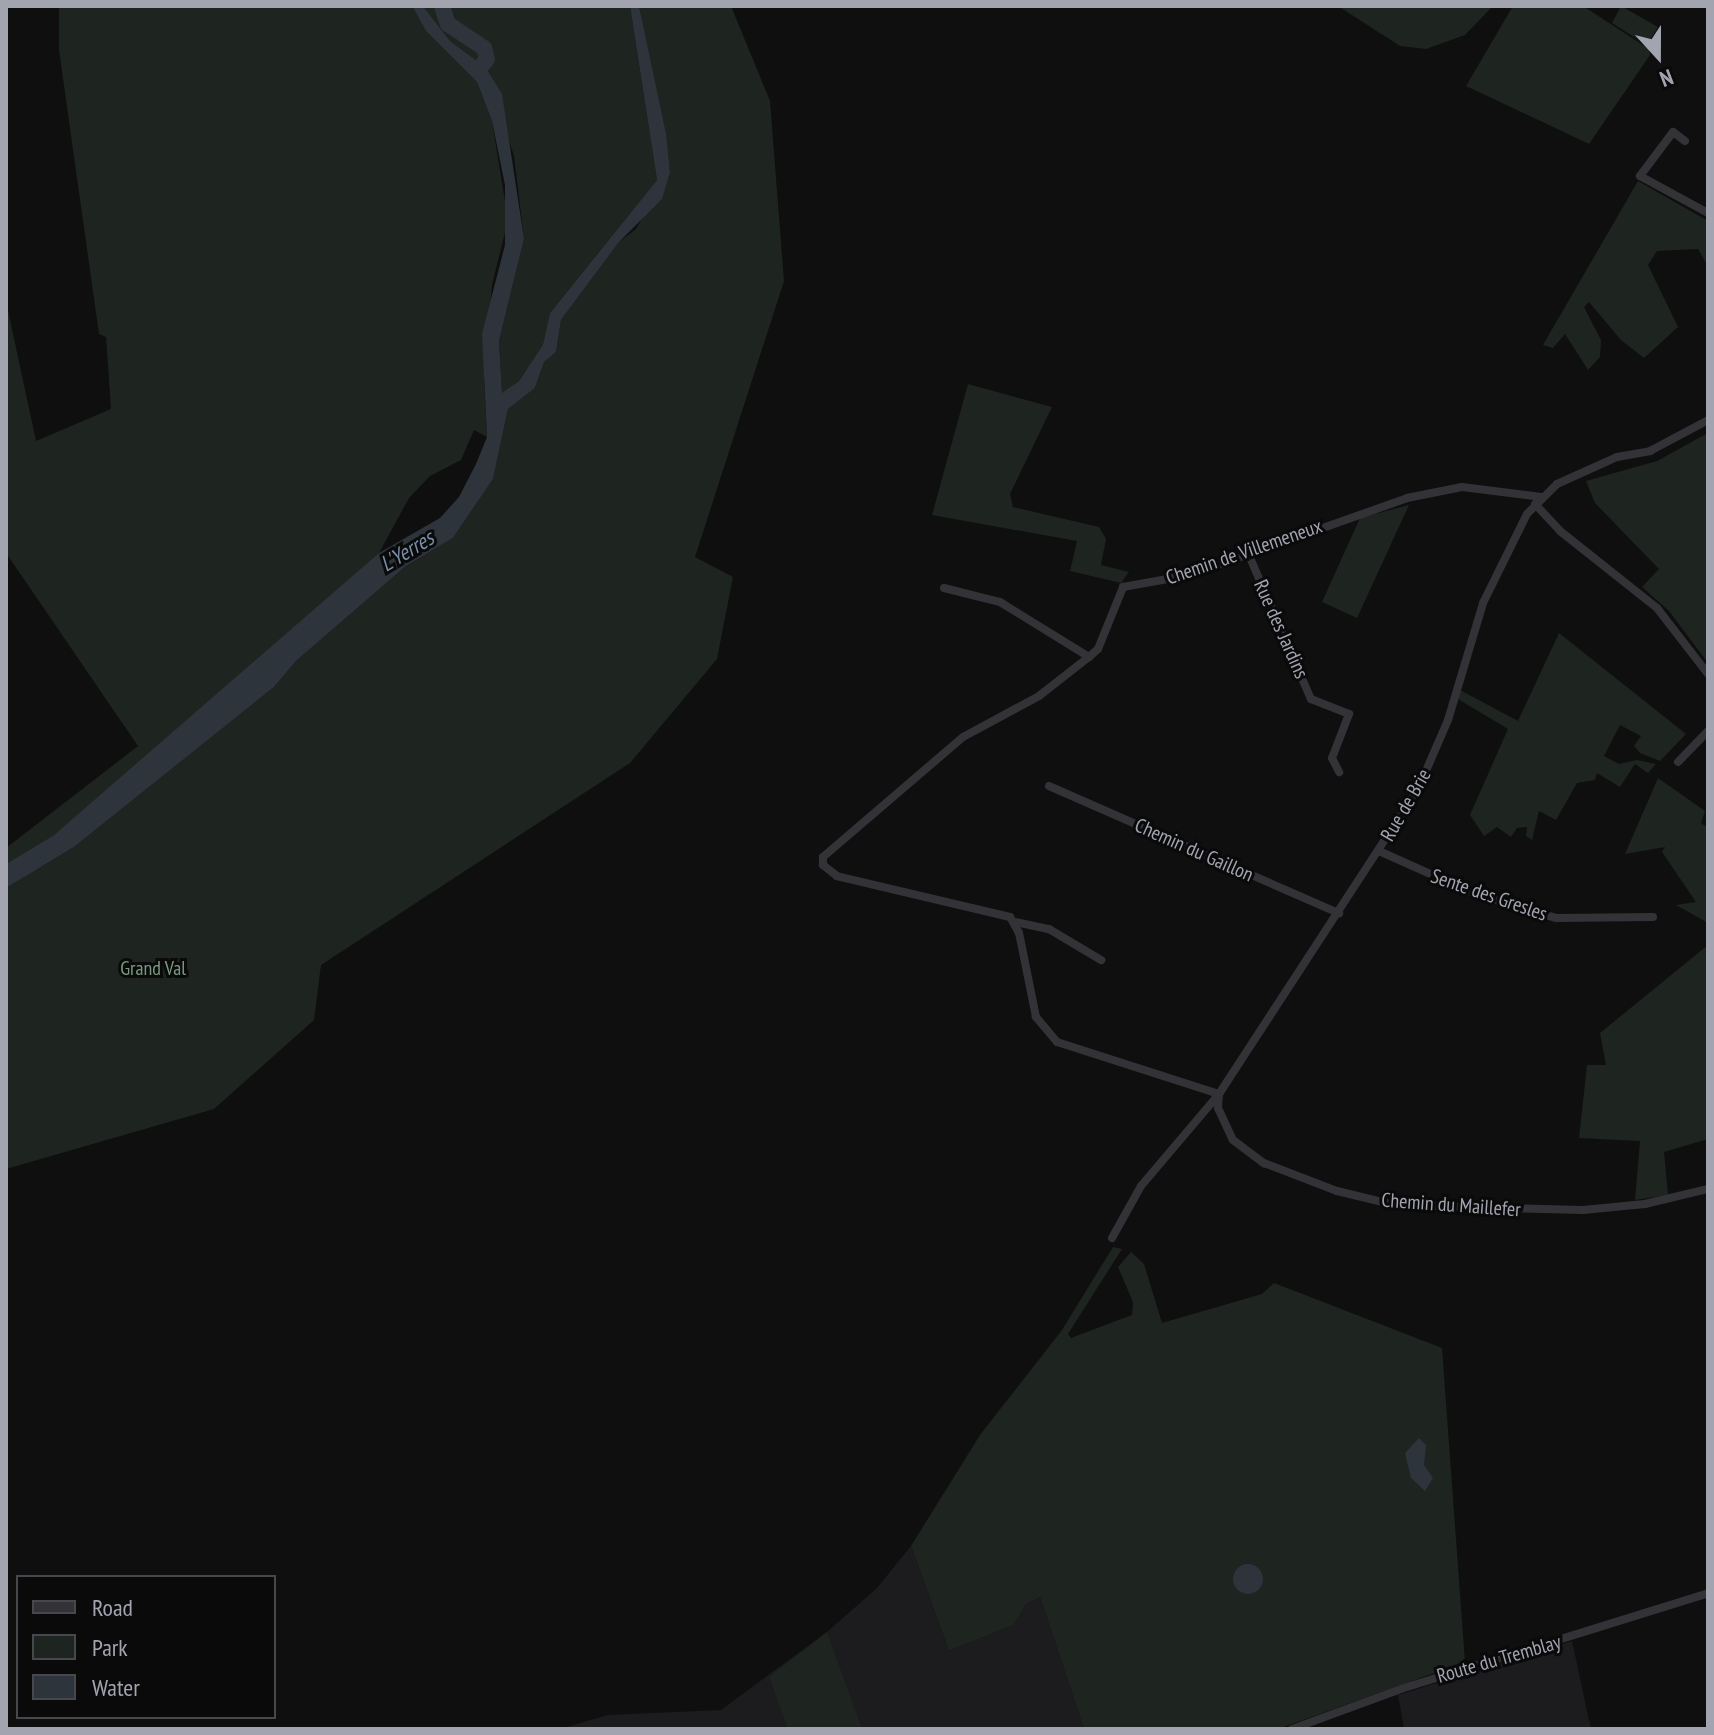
<!DOCTYPE html>
<style>
body{margin:0}
#map{position:relative;width:1714px;height:1735px;overflow:hidden;background:#0f0f10;font-family:"PT Sans Narrow",sans-serif}
div>[style]{position:absolute}
.built>*{inset:0;background:#1c1b1d}
.green>*{inset:0;background:#1e241f}
.water>*{inset:0;background:#2e343c}
.round{border-radius:50%}
.river>*{height:16px;margin:-8px;padding:0 8px;transform-origin:8px;border-radius:8px;background:#2e343c}
.minor>*{height:8px;margin:-4px;padding:0 4px;transform-origin:4px;border-radius:4px;background:#333337}
span{translate:-50% -50%;white-space:nowrap;text-align:center;line-height:1.15;-webkit-text-stroke:6px #0a0a0b;paint-order:stroke}
.street-label{font-size:20px;color:#a2a4b0}
.park-label{font-size:20px;color:#7a9a80}
.water-label{font-size:22px;color:#7b8ea9;font-style:italic}
.frame{position:absolute;inset:0;border:8px solid #a2a4b0;pointer-events:none}
.legend{position:absolute;left:16px;top:1575px;width:260px;height:144px;box-sizing:border-box;background:#0a0a0b;border:2px solid #47484d;margin:0;padding:10px 14px;list-style:none;font-size:24px;color:#a2a4b0}
.legend li{display:flex;align-items:center;gap:16px;height:40px}
.legend b{width:40px;border:2px solid #47484d}
.north{position:absolute;left:1618px;top:16px;width:80px;height:80px;-webkit-text-stroke:6px #0a0a0b;paint-order:stroke;rotate:159deg;font-size:22px;font-weight:700;line-height:32px;text-align:center;color:#a2a4b0}
.north::after{content:'';display:block;margin:auto;width:28px;height:36px;background:#a2a4b0;clip-path:polygon(50% 0,100% 100%,50% 72%,0 100%)}
</style>
<div id="map">
<div class="built">
<i style="clip-path:polygon(911px 1546px,949px 1651px,1014px 1625px,1026px 1604px,1040px 1597px,1084px 1729px,560px 1729px,608px 1715px,721px 1710px,827px 1632px,877px 1588px)"></i>
<i style="clip-path:polygon(1572px 1641px,1591px 1729px,1404px 1729px,1398px 1695px)"></i>
</div>
<div class="green">
<i style="clip-path:polygon(59px 6px,412px 6px,426px 31px,477px 82px,492px 121px,508px 220px,492px 285px,484px 380px,487px 437px,474px 430px,461px 460px,430px 476px,409px 498px,379px 553px,268px 653px,54px 835px,6px 864px,6px 848px,138px 746px,6px 553px,6px 301px,36px 441px,111px 409px,106px 337px,99px 334px,59px 50px)"></i>
<i style="clip-path:polygon(423px 6px,630px 6px,657px 180px,550px 313px,544px 345px,519px 381px,502px 394px,499px 341px,524px 239px,514px 156px,485px 68px,450px 41px)"></i>
<i style="clip-path:polygon(639px 6px,731px 6px,770px 101px,784px 281px,695px 557px,733px 577px,717px 659px,630px 763px,321px 965px,314px 1020px,214px 1109px,6px 1169px,6px 888px,74px 847px,274px 687px,296px 661px,406px 566px,453px 538px,493px 479px,508px 409px,535px 388px,544px 362px,556px 352px,561px 320px,619px 242px,636px 229px,670px 171px)"></i>
<i style="clip-path:polygon(1338px 6px,1493px 6px,1465px 35px,1426px 49px,1400px 46px)"></i>
<i style="clip-path:polygon(1513px 6px,1583px 6px,1649px 49px,1650px 55px,1589px 144px,1466px 86px)"></i>
<i style="clip-path:polygon(1621px 6px,1658px 27px,1647px 45px,1612px 23px)"></i>
<i style="clip-path:polygon(1638px 181px,1708px 221px,1708px 266px,1698px 249px,1657px 251px,1648px 265px,1678px 327px,1644px 358px,1621px 340px,1589px 302px,1584px 307px,1601px 340px,1600px 357px,1588px 370px,1565px 334px,1553px 348px,1543px 345px)"></i>
<i style="clip-path:polygon(968px 384px,1052px 407px,1010px 494px,1013px 507px,1099px 527px,1106px 539px,1101px 565px,1129px 572px,1121px 583px,1070px 571px,1077px 541px,932px 515px)"></i>
<i style="clip-path:polygon(1708px 433px,1708px 663px,1669px 611px,1642px 587px,1659px 569px,1595px 503px,1586px 481px,1657px 461px)"></i>
<i style="clip-path:polygon(1409px 505px,1357px 618px,1322px 602px,1360px 518px)"></i>
<i style="clip-path:polygon(1559px 633px,1686px 734px,1660px 761px,1640px 753px,1634px 746px,1641px 736px,1620px 725px,1604px 756px,1619px 764px,1637px 760px,1656px 764px,1648px 773px,1635px 764px,1620px 787px,1597px 773px,1595px 780px,1577px 783px,1556px 820px,1539px 811px,1532px 840px,1526px 836px,1527px 827px,1517px 828px,1511px 837px,1497px 827px,1484px 836px,1470px 815px,1508px 729px,1458px 699px,1460px 690px,1518px 721px)"></i>
<i style="clip-path:polygon(1658px 778px,1705px 811px,1701px 823px,1708px 828px,1708px 923px,1676px 905px,1696px 902px,1662px 852px,1665px 847px,1625px 854px)"></i>
<i style="clip-path:polygon(1708px 945px,1708px 1139px,1664px 1152px,1668px 1195px,1635px 1200px,1640px 1141px,1579px 1138px,1587px 1065px,1606px 1065px,1600px 1033px)"></i>
<i style="clip-path:polygon(1113px 1247px,1122px 1249px,1068px 1334px,1071px 1338px,1132px 1315px,1133px 1302px,1118px 1267px,1131px 1252px,1144px 1264px,1162px 1323px,1262px 1294px,1274px 1283px,1442px 1348px,1465px 1662px,1278px 1729px,1084px 1729px,1040px 1597px,1026px 1604px,1014px 1625px,949px 1651px,911px 1546px,980px 1435px,1062px 1330px)"></i>
<i style="clip-path:polygon(827px 1632px,862px 1729px,788px 1729px,769px 1677px)"></i>
</div>
<div class="water">
<i style="clip-path:polygon(412px 6px,423px 6px,450px 41px,486px 68px,502px 94px,524px 239px,499px 341px,502px 393px,519px 381px,543px 345px,550px 313px,657px 180px,630px 6px,639px 6px,666px 134px,670px 172px,662px 199px,619px 242px,561px 320px,556px 352px,544px 362px,535px 388px,508px 409px,493px 479px,453px 538px,406px 566px,296px 661px,274px 687px,74px 847px,6px 888px,6px 864px,54px 835px,379px 553px,440px 518px,459px 497px,476px 464px,487px 437px,482px 334px,505px 245px,505px 185px,492px 121px,477px 82px,426px 31px)"></i>
<i style="clip-path:polygon(1419px 1438px,1426px 1445px,1424px 1465px,1433px 1478px,1425px 1491px,1411px 1478px,1405px 1453px)"></i>
<i class="round" style="left:1233px;top:1564px;width:30px;height:30px"></i>
</div>
<div class="river">
<i style="left:442px;top:6px;width:19px;rotate:72deg"></i>
<i style="left:448px;top:24px;width:43px;rotate:33.7deg"></i>
<i style="left:484px;top:48px;width:11px;rotate:75deg"></i>
<i style="left:487px;top:59px;width:14px;rotate:129deg"></i>
</div>
<div class="minor">
<i style="left:1685px;top:141px;width:15px;rotate:-143deg"></i>
<i style="left:1673px;top:132px;width:55px;rotate:126.9deg"></i>
<i style="left:1640px;top:176px;width:77px;rotate:28.6deg"></i>
<i style="left:1535px;top:504px;width:37px;rotate:47deg"></i>
<i style="left:1560px;top:531px;width:124px;rotate:38.4deg"></i>
<i style="left:1657px;top:608px;width:83px;rotate:52.3deg"></i>
<i style="left:1248px;top:553px;width:159px;rotate:66.7deg"></i>
<i style="left:1311px;top:699px;width:41px;rotate:21.5deg"></i>
<i style="left:1349px;top:714px;width:47px;rotate:111.1deg"></i>
<i style="left:1332px;top:758px;width:16px;rotate:63deg"></i>
<i style="left:944px;top:588px;width:58px;rotate:14deg"></i>
<i style="left:1000px;top:602px;width:105px;rotate:31.7deg"></i>
<i style="left:1678px;top:762px;width:43px;rotate:-45.9deg"></i>
<i style="left:1049px;top:786px;width:317px;rotate:23.7deg"></i>
<i style="left:1379px;top:851px;width:103px;rotate:24.1deg"></i>
<i style="left:1473px;top:893px;width:87px;rotate:16.8deg"></i>
<i style="left:1556px;top:918px;width:97px;rotate:-0.6deg"></i>
<i style="left:1015px;top:922px;width:35px;rotate:12deg"></i>
<i style="left:1049px;top:929px;width:61px;rotate:30.8deg"></i>
<i style="left:1219px;top:1094px;width:170px;rotate:-162.2deg"></i>
<i style="left:1057px;top:1042px;width:33px;rotate:-130deg"></i>
<i style="left:1036px;top:1017px;width:86px;rotate:-101.4deg"></i>
<i style="left:1019px;top:933px;width:18px;rotate:-119deg"></i>
<i style="left:1010px;top:917px;width:178px;rotate:-166.7deg"></i>
<i style="left:837px;top:876px;width:18px;rotate:-142deg"></i>
<i style="left:823px;top:865px;width:8px;rotate:-90deg"></i>
<i style="left:823px;top:857px;width:184px;rotate:-40.6deg"></i>
<i style="left:963px;top:737px;width:86px;rotate:-28.3deg"></i>
<i style="left:1039px;top:696px;width:63px;rotate:-38deg"></i>
<i style="left:1089px;top:657px;width:12px;rotate:-42deg"></i>
<i style="left:1098px;top:649px;width:67px;rotate:-68deg"></i>
<i style="left:1123px;top:587px;width:68px;rotate:-10.2deg"></i>
<i style="left:1190px;top:575px;width:230px;rotate:-19.5deg"></i>
<i style="left:1407px;top:498px;width:56px;rotate:-11.3deg"></i>
<i style="left:1462px;top:487px;width:80px;rotate:7.2deg"></i>
<i style="left:1219px;top:1094px;width:14px;rotate:94deg"></i>
<i style="left:1218px;top:1108px;width:35px;rotate:65deg"></i>
<i style="left:1233px;top:1140px;width:39px;rotate:37deg"></i>
<i style="left:1264px;top:1163px;width:78px;rotate:21deg"></i>
<i style="left:1337px;top:1191px;width:60px;rotate:13.6deg"></i>
<i style="left:1395px;top:1205px;width:188px;rotate:1.5deg"></i>
<i style="left:1583px;top:1210px;width:62px;rotate:-5.5deg"></i>
<i style="left:1645px;top:1204px;width:65px;rotate:-13.4deg"></i>
<i style="left:1112px;top:1238px;width:60px;rotate:-60.9deg"></i>
<i style="left:1141px;top:1186px;width:121px;rotate:-49.7deg"></i>
<i style="left:1219px;top:1094px;width:366px;rotate:-56.9deg"></i>
<i style="left:1419px;top:787px;width:73px;rotate:-66.6deg"></i>
<i style="left:1448px;top:720px;width:122px;rotate:-73.3deg"></i>
<i style="left:1483px;top:603px;width:99px;rotate:-63.7deg"></i>
<i style="left:1527px;top:514px;width:42px;rotate:-45deg"></i>
<i style="left:1557px;top:484px;width:66px;rotate:-24.2deg"></i>
<i style="left:1617px;top:457px;width:34px;rotate:-10deg"></i>
<i style="left:1650px;top:451px;width:66px;rotate:-28.1deg"></i>
<i style="left:1292px;top:1729px;width:122px;rotate:-20.1deg"></i>
<i style="left:1407px;top:1687px;width:315px;rotate:-17.3deg"></i>
</div>
<div class="street-label">
<span style="left:1244px;top:552px;rotate:-19deg">Chemin de Villemeneux</span>
<span style="left:1281px;top:629px;rotate:66deg">Rue des Jardins</span>
<span style="left:1406px;top:805px;rotate:-60deg">Rue de Brie</span>
<span style="left:1194px;top:850px;rotate:24deg">Chemin du Gaillon</span>
<span style="left:1489px;top:895px;rotate:19deg">Sente des Gresles</span>
<span style="left:1451px;top:1205px;rotate:4deg">Chemin du Maillefer</span>
<span style="left:1499px;top:1659px;rotate:-16deg">Route du Tremblay</span>
</div>
<div class="park-label">
<span style="left:153px;top:968px">Grand Val</span>
</div>
<div class="water-label">
<span style="left:407px;top:551px;rotate:-31deg">L'Yerres</span>
</div>
<div class="frame"></div>
<ul class="legend">
<li><b style="height:10px;background:#333337"></b>Road</li>
<li><b style="height:22px;background:#1e241f"></b>Park</li>
<li><b style="height:22px;background:#2e343c"></b>Water</li>
</ul>
<div class="north">N</div>
</div>
